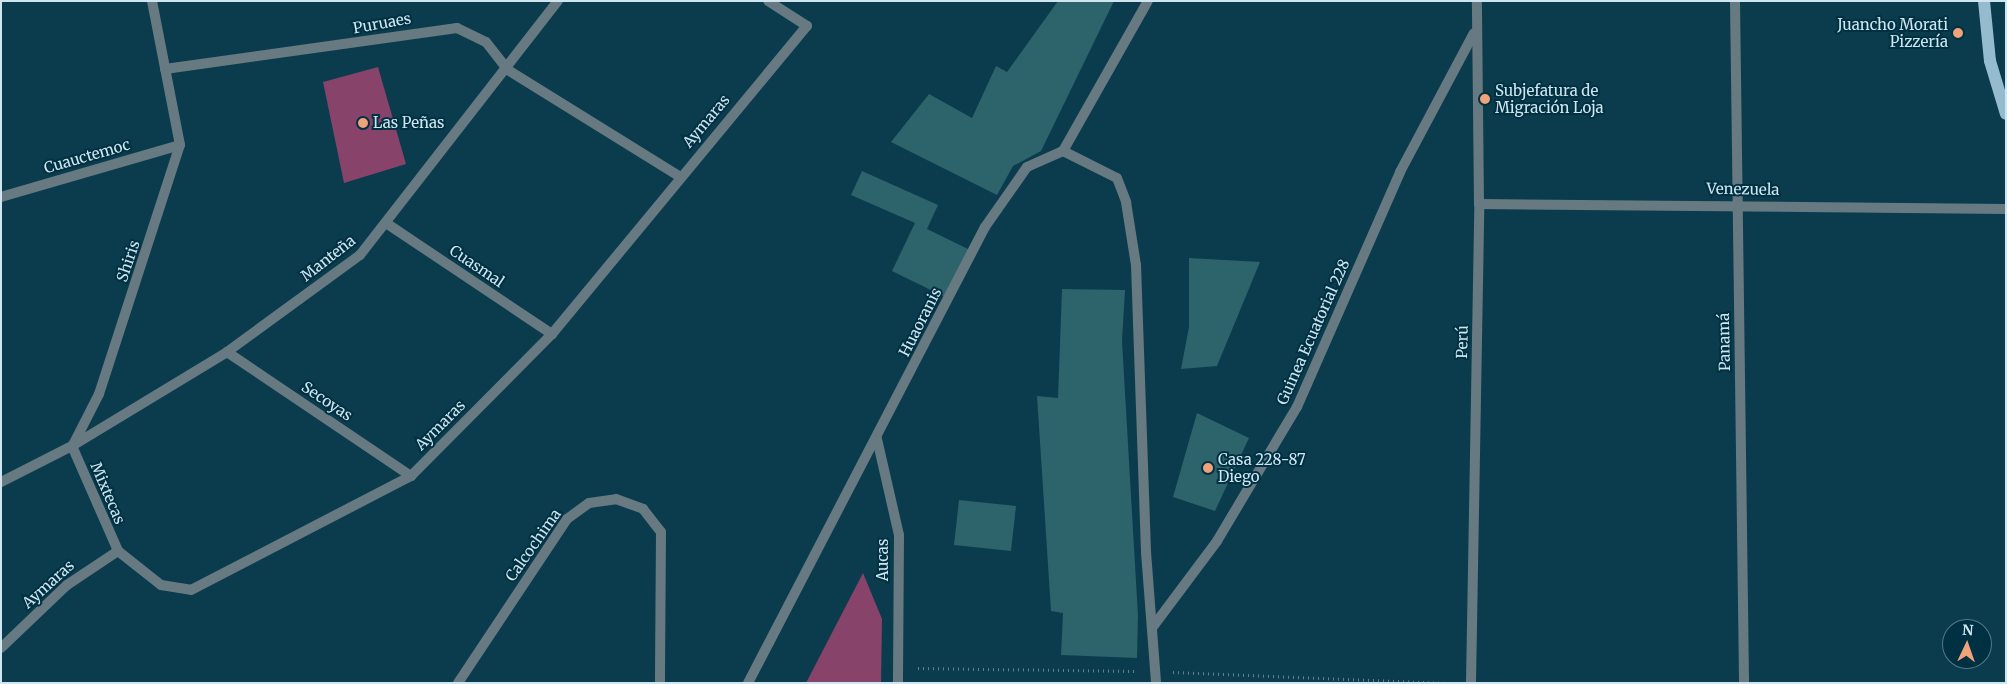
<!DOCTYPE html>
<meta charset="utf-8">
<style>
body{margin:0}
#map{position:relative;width:2007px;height:684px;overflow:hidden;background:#0b3c4d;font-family:Merriweather,serif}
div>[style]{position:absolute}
.green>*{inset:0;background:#874369}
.building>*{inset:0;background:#2d636b}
.path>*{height:3px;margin-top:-1.5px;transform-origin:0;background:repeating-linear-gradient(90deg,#5d8392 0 1px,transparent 0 5px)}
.street>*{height:10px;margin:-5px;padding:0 5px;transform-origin:5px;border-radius:5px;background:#677a82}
.primary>*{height:12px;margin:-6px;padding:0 6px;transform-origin:6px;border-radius:6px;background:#95bcce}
.dots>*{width:14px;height:14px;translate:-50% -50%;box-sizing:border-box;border:2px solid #003142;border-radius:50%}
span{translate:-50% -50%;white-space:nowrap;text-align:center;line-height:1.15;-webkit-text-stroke:4px #003142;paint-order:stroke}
.street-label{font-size:15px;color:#cfe6f1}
.poi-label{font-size:15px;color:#cfe6f1}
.right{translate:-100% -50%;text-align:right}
.left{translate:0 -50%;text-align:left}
.frame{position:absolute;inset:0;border:2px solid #cfe6f1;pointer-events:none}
.north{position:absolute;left:1942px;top:619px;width:50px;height:50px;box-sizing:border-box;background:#003142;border:1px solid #537988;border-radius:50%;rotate:3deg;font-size:14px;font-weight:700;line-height:20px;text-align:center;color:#cfe6f1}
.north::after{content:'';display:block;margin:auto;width:18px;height:22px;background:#f0a27a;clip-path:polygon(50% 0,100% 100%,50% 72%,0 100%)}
</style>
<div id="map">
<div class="green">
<i style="clip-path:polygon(378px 67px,406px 164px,344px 183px,323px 82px)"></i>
<i style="clip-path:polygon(863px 573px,882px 619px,881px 683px,806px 683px)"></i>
</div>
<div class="building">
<i style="clip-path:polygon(1058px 1px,1114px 1px,1041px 151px,1013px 166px,997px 195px,891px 142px,929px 94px,972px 118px,996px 66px,1007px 72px)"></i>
<i style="clip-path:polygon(862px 171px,938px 205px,927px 229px,970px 250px,947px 298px,892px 271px,915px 223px,851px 195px)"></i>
<i style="clip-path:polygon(1189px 258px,1260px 262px,1217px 366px,1181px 369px,1189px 327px)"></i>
<i style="clip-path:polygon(1062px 289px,1125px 290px,1122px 341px,1138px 616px,1137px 658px,1061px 655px,1063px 613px,1051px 611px,1037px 396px,1058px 398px)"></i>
<i style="clip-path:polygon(1197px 413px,1249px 438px,1215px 511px,1173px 497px)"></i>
<i style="clip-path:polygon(959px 500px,1016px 506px,1011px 551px,954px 545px)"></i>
</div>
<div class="path">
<i style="left:918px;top:668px;width:217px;rotate:0.8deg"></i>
<i style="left:1173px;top:672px;width:275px;rotate:2.3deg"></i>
</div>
<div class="street">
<i style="left:1735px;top:1px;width:682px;rotate:89.24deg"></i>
<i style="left:165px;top:69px;width:295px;rotate:-8deg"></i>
<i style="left:457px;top:28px;width:32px;rotate:26deg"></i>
<i style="left:486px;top:42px;width:36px;rotate:52deg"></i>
<i style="left:508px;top:70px;width:201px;rotate:31.8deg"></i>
<i style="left:1063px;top:151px;width:60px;rotate:26.6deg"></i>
<i style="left:1117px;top:178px;width:26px;rotate:69deg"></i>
<i style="left:1126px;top:202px;width:64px;rotate:81deg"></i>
<i style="left:1136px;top:265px;width:287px;rotate:88deg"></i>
<i style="left:1146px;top:552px;width:131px;rotate:85.6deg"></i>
<i style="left:1px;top:197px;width:186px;rotate:-16.2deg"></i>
<i style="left:1479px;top:204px;width:527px;rotate:0.54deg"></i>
<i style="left:386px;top:223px;width:200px;rotate:33.8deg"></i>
<i style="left:227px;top:352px;width:222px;rotate:34deg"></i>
<i style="left:877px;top:439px;width:98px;rotate:77.1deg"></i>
<i style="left:899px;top:535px;width:148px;rotate:90.4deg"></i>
<i style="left:73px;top:445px;width:57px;rotate:-63deg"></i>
<i style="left:99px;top:394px;width:262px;rotate:-72deg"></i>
<i style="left:180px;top:145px;width:147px;rotate:-101deg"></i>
<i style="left:72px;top:446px;width:115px;rotate:66.3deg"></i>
<i style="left:1px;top:482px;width:80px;rotate:-26.9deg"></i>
<i style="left:72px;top:446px;width:181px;rotate:-31.2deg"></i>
<i style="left:227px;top:352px;width:165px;rotate:-36.1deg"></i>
<i style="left:360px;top:255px;width:322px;rotate:-52.1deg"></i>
<i style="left:1152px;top:628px;width:109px;rotate:-53.2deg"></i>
<i style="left:1217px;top:541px;width:156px;rotate:-59.2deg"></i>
<i style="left:1297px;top:407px;width:257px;rotate:-66.3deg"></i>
<i style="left:1400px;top:172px;width:157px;rotate:-62deg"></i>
<i style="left:1px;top:648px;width:91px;rotate:-43.7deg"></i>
<i style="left:67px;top:585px;width:61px;rotate:-33.7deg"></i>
<i style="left:118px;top:551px;width:55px;rotate:38.3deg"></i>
<i style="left:161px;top:585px;width:30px;rotate:9deg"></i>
<i style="left:191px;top:590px;width:248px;rotate:-27.4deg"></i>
<i style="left:411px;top:476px;width:200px;rotate:-45.2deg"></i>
<i style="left:552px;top:334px;width:400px;rotate:-50.4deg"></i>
<i style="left:807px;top:26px;width:46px;rotate:-147.3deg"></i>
<i style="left:458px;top:683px;width:197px;rotate:-56.4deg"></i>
<i style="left:567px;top:519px;width:27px;rotate:-36deg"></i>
<i style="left:589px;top:503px;width:27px;rotate:-8deg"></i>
<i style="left:616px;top:499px;width:29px;rotate:20deg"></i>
<i style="left:643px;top:509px;width:29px;rotate:52deg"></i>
<i style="left:661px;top:532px;width:151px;rotate:90.4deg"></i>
<i style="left:748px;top:683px;width:514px;rotate:-62.54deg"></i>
<i style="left:985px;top:227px;width:73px;rotate:-55deg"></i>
<i style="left:1027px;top:167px;width:39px;rotate:-24deg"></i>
<i style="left:1063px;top:151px;width:172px;rotate:-60.5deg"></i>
<i style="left:1471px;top:683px;width:479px;rotate:-89deg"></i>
<i style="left:1479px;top:204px;width:203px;rotate:-90.6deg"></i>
</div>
<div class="primary">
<i style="left:1984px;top:1px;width:60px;rotate:84.3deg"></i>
<i style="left:1990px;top:61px;width:55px;rotate:73.2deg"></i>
</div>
<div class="dots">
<i style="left:1958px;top:33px;background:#f0a27a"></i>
<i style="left:1485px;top:99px;background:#f0a27a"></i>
<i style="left:363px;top:123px;background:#f0a27a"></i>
<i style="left:1208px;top:468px;background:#f0a27a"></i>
</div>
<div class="street-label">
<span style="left:382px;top:23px;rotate:-10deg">Puruaes</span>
<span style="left:706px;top:121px;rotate:-50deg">Aymaras</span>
<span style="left:87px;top:156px;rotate:-16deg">Cuauctemoc</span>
<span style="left:1743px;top:189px;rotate:1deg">Venezuela</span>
<span style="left:328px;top:258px;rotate:-38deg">Manteña</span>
<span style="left:128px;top:261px;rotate:-71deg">Shiris</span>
<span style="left:477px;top:266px;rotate:34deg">Cuasmal</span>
<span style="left:920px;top:322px;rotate:-63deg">Huaoranis</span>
<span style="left:1313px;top:332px;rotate:-66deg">Guinea Ecuatorial 228</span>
<span style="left:1462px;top:342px;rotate:-89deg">Perú</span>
<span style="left:1724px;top:342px;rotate:-91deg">Panamá</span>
<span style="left:327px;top:401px;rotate:34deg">Secoyas</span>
<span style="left:440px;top:425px;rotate:-45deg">Aymaras</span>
<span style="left:108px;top:493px;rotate:67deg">Mixtecas</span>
<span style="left:533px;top:545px;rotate:-55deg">Calcochima</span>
<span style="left:883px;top:560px;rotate:-90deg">Aucas</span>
<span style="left:48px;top:584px;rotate:-42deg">Aymaras</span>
</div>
<div class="poi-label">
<span class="right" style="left:1948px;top:33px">Juancho Morati<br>Pizzería</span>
<span class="left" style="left:1495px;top:99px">Subjefatura de<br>Migración Loja</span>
<span class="left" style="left:373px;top:123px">Las Peñas</span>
<span class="left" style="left:1218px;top:468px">Casa 228-87<br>Diego</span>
</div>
<div class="frame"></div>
<div class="north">N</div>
</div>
